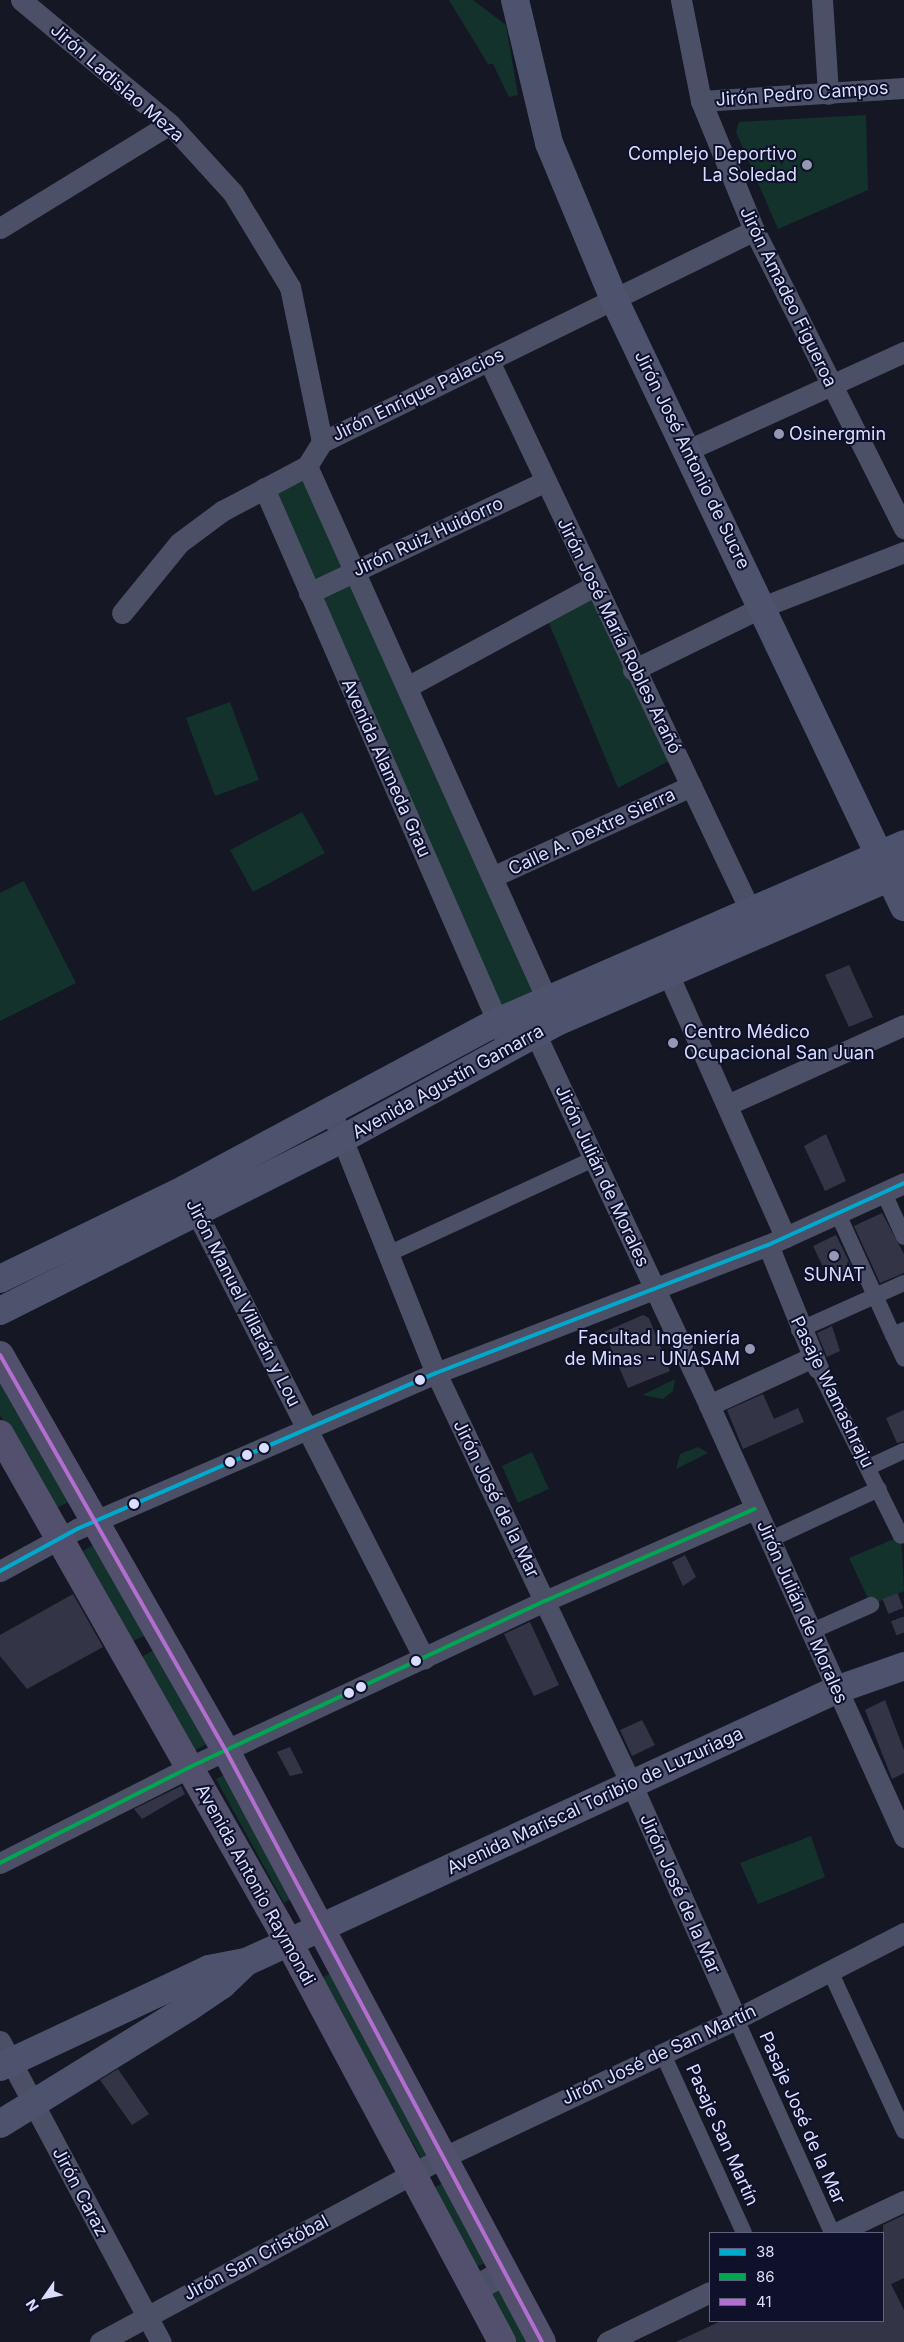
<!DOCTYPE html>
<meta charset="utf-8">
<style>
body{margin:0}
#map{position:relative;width:904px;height:2342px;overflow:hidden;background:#151725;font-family:Inter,sans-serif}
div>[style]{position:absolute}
.green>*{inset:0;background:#12322b}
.building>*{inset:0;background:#333546}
.pedestrian-tunnel>*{height:16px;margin-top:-8px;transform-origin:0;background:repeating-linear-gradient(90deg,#323546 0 16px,transparent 0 24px)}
.pedestrian>*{height:16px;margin:-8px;padding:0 8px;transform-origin:8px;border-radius:8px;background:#4b5066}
.minor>*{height:21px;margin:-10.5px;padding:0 10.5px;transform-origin:10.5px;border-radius:10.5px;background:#4b5066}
.tertiary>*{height:26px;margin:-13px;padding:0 13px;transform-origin:13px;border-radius:13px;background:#4b5066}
.secondary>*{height:28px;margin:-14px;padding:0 14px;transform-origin:14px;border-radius:14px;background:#4d536c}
.primary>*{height:28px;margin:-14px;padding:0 14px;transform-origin:14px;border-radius:14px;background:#52506c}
.bus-1>*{height:4px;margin:-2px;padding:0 2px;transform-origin:2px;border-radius:2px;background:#00a9ce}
.bus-2>*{height:4px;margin:-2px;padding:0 2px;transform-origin:2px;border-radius:2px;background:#00a651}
.bus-3>*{height:4px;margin:-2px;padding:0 2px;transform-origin:2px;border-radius:2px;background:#b36fd0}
.dots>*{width:14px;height:14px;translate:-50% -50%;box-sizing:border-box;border:2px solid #0f112b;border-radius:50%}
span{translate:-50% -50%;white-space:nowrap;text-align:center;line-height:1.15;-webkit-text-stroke:4px #0f112b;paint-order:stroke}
.street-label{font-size:18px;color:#d9deff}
.poi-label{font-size:18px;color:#d9deff}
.right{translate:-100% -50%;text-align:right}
.left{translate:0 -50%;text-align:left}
.legend{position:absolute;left:709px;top:2232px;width:175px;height:90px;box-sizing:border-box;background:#0f112b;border:1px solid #606380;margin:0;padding:6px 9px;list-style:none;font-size:15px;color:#d9deff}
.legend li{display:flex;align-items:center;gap:10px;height:25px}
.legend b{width:25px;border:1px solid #606380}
.north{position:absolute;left:20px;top:2272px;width:50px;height:50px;-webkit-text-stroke:4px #0f112b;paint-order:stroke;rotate:237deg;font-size:14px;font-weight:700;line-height:20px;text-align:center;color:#d9deff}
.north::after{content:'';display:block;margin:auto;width:18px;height:22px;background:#d9deff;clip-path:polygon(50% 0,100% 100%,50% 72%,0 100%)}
</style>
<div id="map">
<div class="green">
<i style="clip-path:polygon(449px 0,473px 0,506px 25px,518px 95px,509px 97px,493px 64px,488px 64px)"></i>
<i style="clip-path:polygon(866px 115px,868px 190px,778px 229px,736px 132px,739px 122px)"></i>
<i style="clip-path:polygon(305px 473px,346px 570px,314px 587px,268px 490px)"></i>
<i style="clip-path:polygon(350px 585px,533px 994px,502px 1007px,320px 597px)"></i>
<i style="clip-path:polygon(588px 592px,669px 761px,618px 788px,546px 616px)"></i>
<i style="clip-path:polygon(230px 702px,259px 780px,215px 796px,186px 718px)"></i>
<i style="clip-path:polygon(302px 812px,325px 853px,253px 892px,230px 850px)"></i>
<i style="clip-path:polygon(24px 881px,76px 983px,0 1021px,0 893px)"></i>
<i style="clip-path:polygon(0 1368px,75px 1499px,54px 1509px,0 1415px)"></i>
<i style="clip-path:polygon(675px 1379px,673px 1391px,663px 1399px,642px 1395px)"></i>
<i style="clip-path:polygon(698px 1447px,708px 1453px,676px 1469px,680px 1454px)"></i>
<i style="clip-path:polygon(532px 1452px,549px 1489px,518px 1503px,502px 1466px)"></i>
<i style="clip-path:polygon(901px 1536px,904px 1591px,871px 1605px,849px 1558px)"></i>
<i style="clip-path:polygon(102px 1540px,151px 1633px,133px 1641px,83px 1551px)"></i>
<i style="clip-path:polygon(162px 1645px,215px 1739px,194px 1751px,140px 1658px)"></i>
<i style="clip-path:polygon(233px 1770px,300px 1894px,284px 1903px,216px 1779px)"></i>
<i style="clip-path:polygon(811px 1836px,825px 1877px,758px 1904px,740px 1863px)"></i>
<i style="clip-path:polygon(338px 1970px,432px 2153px,421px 2158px,321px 1978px)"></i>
<i style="clip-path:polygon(448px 2181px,490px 2261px,473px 2268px,433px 2188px)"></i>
<i style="clip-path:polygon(506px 2285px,536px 2342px,517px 2342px,491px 2293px)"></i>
</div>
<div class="building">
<i style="clip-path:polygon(849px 965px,873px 1017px,849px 1027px,825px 975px)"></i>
<i style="clip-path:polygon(826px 1134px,846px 1181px,825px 1191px,804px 1146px)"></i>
<i style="clip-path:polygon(882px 1213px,904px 1254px,904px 1273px,880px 1283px,854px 1226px)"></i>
<i style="clip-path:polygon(836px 1235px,852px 1268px,829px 1279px,813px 1246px)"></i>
<i style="clip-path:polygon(643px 1315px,649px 1318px,670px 1371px,628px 1388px,604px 1332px)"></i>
<i style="clip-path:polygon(832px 1326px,840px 1351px,827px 1357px,817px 1333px)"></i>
<i style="clip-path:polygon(763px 1394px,774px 1419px,798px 1408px,804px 1422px,743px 1449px,727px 1410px)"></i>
<i style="clip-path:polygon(904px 1410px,904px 1441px,897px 1443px,886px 1418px)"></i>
<i style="clip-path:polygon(685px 1555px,696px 1577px,683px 1586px,672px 1562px)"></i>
<i style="clip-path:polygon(73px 1594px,103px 1647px,27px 1689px,0 1656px,0 1635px)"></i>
<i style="clip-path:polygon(530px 1622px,559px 1685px,534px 1696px,504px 1634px)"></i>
<i style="clip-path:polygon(885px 1700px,904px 1750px,904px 1773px,892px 1779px,865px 1710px)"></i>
<i style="clip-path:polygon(642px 1720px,655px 1745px,632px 1756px,620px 1730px)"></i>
<i style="clip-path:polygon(290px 1747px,303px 1773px,290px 1776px,277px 1752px)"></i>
<i style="clip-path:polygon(181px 1786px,185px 1794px,142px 1819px,134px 1809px)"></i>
<i style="clip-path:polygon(118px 2069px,149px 2114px,132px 2125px,100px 2080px)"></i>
<i style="clip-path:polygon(904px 2215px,904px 2278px,891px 2284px,904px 2310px,904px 2342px,676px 2342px,721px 2321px,883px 2321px,883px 2225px)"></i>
</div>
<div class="pedestrian-tunnel">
<i style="left:890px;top:1596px;width:39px;rotate:69deg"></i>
</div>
<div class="pedestrian">
<i style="left:884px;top:1193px;width:48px;rotate:65.6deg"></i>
<i style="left:838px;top:1214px;width:133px;rotate:65.6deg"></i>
<i style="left:388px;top:1254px;width:227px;rotate:-24.8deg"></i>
<i style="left:799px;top:1330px;width:115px;rotate:-24.1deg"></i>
<i style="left:904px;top:1330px;width:12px;rotate:156deg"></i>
<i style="left:893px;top:1335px;width:26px;rotate:65deg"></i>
<i style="left:818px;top:1368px;width:187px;rotate:63.7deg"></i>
<i style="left:869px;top:1467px;width:38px;rotate:-25deg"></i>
<i style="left:769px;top:1540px;width:121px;rotate:-24.9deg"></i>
<i style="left:810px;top:1632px;width:67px;rotate:-23.9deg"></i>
<i style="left:830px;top:1971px;width:176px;rotate:65.2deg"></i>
<i style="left:736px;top:2019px;width:235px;rotate:65.8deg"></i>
<i style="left:662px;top:2052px;width:199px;rotate:65.6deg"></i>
</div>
<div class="minor">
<i style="left:21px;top:0;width:194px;rotate:39.8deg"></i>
<i style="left:170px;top:124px;width:93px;rotate:47.6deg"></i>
<i style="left:233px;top:193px;width:110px;rotate:58.8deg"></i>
<i style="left:290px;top:287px;width:158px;rotate:78.3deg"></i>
<i style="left:681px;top:0;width:103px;rotate:78.8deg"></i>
<i style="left:701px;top:101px;width:139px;rotate:67.7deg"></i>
<i style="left:754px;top:230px;width:334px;rotate:63.3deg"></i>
<i style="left:822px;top:0;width:94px;rotate:86.3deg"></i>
<i style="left:701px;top:101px;width:203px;rotate:-3.7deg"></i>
<i style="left:0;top:228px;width:199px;rotate:-31.5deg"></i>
<i style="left:489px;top:361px;width:610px;rotate:64.57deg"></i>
<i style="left:688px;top:450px;width:237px;rotate:-24.4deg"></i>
<i style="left:307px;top:466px;width:600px;rotate:65.79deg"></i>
<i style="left:264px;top:488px;width:611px;rotate:66.37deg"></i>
<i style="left:309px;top:593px;width:262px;rotate:-25.3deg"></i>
<i style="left:122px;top:613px;width:90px;rotate:-50.8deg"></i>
<i style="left:179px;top:543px;width:54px;rotate:-36.7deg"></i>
<i style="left:222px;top:511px;width:96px;rotate:-27.9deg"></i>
<i style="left:307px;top:466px;width:28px;rotate:-58deg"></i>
<i style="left:322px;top:442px;width:481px;rotate:-26.1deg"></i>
<i style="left:633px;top:670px;width:144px;rotate:-26deg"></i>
<i style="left:762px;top:607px;width:152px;rotate:-21.2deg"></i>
<i style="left:407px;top:687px;width:213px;rotate:-28.4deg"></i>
<i style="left:492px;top:877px;width:219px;rotate:-24.6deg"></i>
<i style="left:669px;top:976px;width:286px;rotate:66deg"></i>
<i style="left:535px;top:1033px;width:411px;rotate:64.9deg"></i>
<i style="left:709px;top:1405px;width:474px;rotate:65.7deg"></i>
<i style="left:727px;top:1105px;width:194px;rotate:-24.3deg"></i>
<i style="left:331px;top:1111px;width:282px;rotate:68.2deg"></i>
<i style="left:436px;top:1373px;width:456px;rotate:64.6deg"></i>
<i style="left:632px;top:1785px;width:256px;rotate:66deg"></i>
<i style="left:189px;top:1198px;width:517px;rotate:62.94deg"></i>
<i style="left:768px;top:1245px;width:133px;rotate:67.9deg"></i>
<i style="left:709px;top:1405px;width:115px;rotate:-24.8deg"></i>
<i style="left:0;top:1571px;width:88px;rotate:-28.6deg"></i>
<i style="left:77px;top:1529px;width:391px;rotate:-23.5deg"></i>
<i style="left:436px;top:1373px;width:356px;rotate:-21.1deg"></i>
<i style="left:768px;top:1245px;width:149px;rotate:-24.5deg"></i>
<i style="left:0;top:1863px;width:213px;rotate:-26.8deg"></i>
<i style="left:190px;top:1767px;width:392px;rotate:-25.1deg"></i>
<i style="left:545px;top:1601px;width:229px;rotate:-23.7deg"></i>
<i style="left:0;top:2041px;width:341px;rotate:61.9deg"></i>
<i style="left:836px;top:2233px;width:75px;rotate:-25.2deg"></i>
<i style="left:100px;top:2342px;width:388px;rotate:-28.3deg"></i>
<i style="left:442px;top:2158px;width:325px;rotate:-25.3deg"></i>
<i style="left:736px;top:2019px;width:189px;rotate:-27.1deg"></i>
<i style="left:607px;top:2342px;width:114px;rotate:-25.9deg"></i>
</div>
<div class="tertiary">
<i style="left:474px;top:2289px;width:34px;rotate:-28deg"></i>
</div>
<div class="secondary">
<i style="left:515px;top:0;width:147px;rotate:76.6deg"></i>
<i style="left:549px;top:143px;width:167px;rotate:67.4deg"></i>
<i style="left:613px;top:297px;width:676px;rotate:64.5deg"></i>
<i style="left:0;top:1279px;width:206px;rotate:-25.9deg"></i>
<i style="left:185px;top:1189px;width:354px;rotate:-28.2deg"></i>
<i style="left:497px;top:1022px;width:444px;rotate:-23.6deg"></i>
<i style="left:0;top:1311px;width:385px;rotate:-26.7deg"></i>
<i style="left:344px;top:1138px;width:243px;rotate:-28.6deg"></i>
<i style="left:557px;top:1022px;width:378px;rotate:-23.5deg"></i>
<i style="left:0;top:2067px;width:231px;rotate:-25.1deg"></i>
<i style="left:209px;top:1969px;width:38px;rotate:-11deg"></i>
<i style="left:246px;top:1962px;width:650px;rotate:-24.75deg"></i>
<i style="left:836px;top:1690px;width:72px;rotate:-19.4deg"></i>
<i style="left:0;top:2124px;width:221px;rotate:-31.7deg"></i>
<i style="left:188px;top:2008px;width:41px;rotate:-34.1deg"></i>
<i style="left:222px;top:1985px;width:33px;rotate:-44deg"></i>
</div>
<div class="primary">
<i style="left:0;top:1355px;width:456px;rotate:60.3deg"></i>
<i style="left:226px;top:1751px;width:670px;rotate:61.87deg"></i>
<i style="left:0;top:1434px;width:583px;rotate:60.4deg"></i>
<i style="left:288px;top:1941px;width:455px;rotate:61.9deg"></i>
</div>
<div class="bus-1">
<i style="left:0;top:1571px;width:88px;rotate:-28.6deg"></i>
<i style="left:77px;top:1529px;width:391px;rotate:-23.5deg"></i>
<i style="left:436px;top:1373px;width:356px;rotate:-21.1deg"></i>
<i style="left:768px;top:1245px;width:149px;rotate:-24.5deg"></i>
</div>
<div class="bus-2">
<i style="left:0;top:1863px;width:213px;rotate:-26.8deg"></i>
<i style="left:190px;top:1767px;width:392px;rotate:-25.1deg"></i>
<i style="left:545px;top:1601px;width:229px;rotate:-23.7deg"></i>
</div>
<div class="bus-3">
<i style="left:0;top:1355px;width:456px;rotate:60.3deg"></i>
<i style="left:226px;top:1751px;width:670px;rotate:61.87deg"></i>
</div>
<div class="dots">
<i style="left:807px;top:165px;background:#9498b3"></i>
<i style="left:779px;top:434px;background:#9498b3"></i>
<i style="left:673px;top:1043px;background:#9498b3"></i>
<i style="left:834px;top:1256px;background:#9498b3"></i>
<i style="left:750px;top:1349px;background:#9498b3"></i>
<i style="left:420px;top:1380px;background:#d9deff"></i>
<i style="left:264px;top:1448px;background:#d9deff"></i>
<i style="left:247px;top:1455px;background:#d9deff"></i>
<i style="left:230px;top:1462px;background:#d9deff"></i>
<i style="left:134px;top:1504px;background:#d9deff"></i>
<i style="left:416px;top:1661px;background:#d9deff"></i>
<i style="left:361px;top:1687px;background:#d9deff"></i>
<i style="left:349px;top:1693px;background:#d9deff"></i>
</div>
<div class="street-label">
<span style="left:117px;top:83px;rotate:41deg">Jirón Ladislao Meza</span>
<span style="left:802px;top:94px;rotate:-4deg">Jirón Pedro Campos</span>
<span style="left:788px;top:297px;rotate:64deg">Jirón Amadeo Figueroa</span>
<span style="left:418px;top:395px;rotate:-26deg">Jirón Enrique Palacios</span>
<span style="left:692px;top:460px;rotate:64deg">Jirón José Antonio de Sucre</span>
<span style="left:428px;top:537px;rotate:-25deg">Jirón Ruiz Huidorro</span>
<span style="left:619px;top:636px;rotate:64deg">Jirón José María Robles Arañó</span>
<span style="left:386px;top:768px;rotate:66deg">Avenida Alameda Grau</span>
<span style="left:592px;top:832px;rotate:-25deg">Calle A. Dextre Sierra</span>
<span style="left:448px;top:1082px;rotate:-29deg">Avenida Agustín Gamarra</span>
<span style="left:602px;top:1176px;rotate:65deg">Jirón Julián de Morales</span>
<span style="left:243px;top:1303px;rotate:63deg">Jirón Manuel Villarán y Lou</span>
<span style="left:832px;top:1392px;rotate:64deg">Pasaje Wamashraju</span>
<span style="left:496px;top:1499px;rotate:64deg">Jirón José de la Mar</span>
<span style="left:802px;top:1612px;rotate:66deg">Jirón Julián de Morales</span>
<span style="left:595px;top:1801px;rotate:-25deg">Avenida Mariscal Toribio de Luzuriaga</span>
<span style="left:255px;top:1885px;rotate:61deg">Avenida Antonio Raymondi</span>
<span style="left:680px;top:1894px;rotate:66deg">Jirón José de la Mar</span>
<span style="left:659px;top:2055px;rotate:-25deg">Jirón José de San Martín</span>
<span style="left:802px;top:2118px;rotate:66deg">Pasaje José de la Mar</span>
<span style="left:722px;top:2135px;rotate:66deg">Pasaje San Martín</span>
<span style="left:80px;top:2192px;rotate:62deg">Jirón Caraz</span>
<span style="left:256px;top:2258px;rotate:-28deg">Jirón San Cristóbal</span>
</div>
<div class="poi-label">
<span class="right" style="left:797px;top:165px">Complejo Deportivo<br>La Soledad</span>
<span class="left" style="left:789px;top:434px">Osinergmin</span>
<span class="left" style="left:684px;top:1043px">Centro Médico<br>Ocupacional San Juan</span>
<span style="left:834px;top:1275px">SUNAT</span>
<span class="right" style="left:740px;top:1349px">Facultad Ingeniería<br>de Minas - UNASAM</span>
</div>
<ul class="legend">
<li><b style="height:6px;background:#00a9ce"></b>38</li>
<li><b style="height:6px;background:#00a651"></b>86</li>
<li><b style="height:6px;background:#b36fd0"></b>41</li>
</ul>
<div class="north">N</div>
</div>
